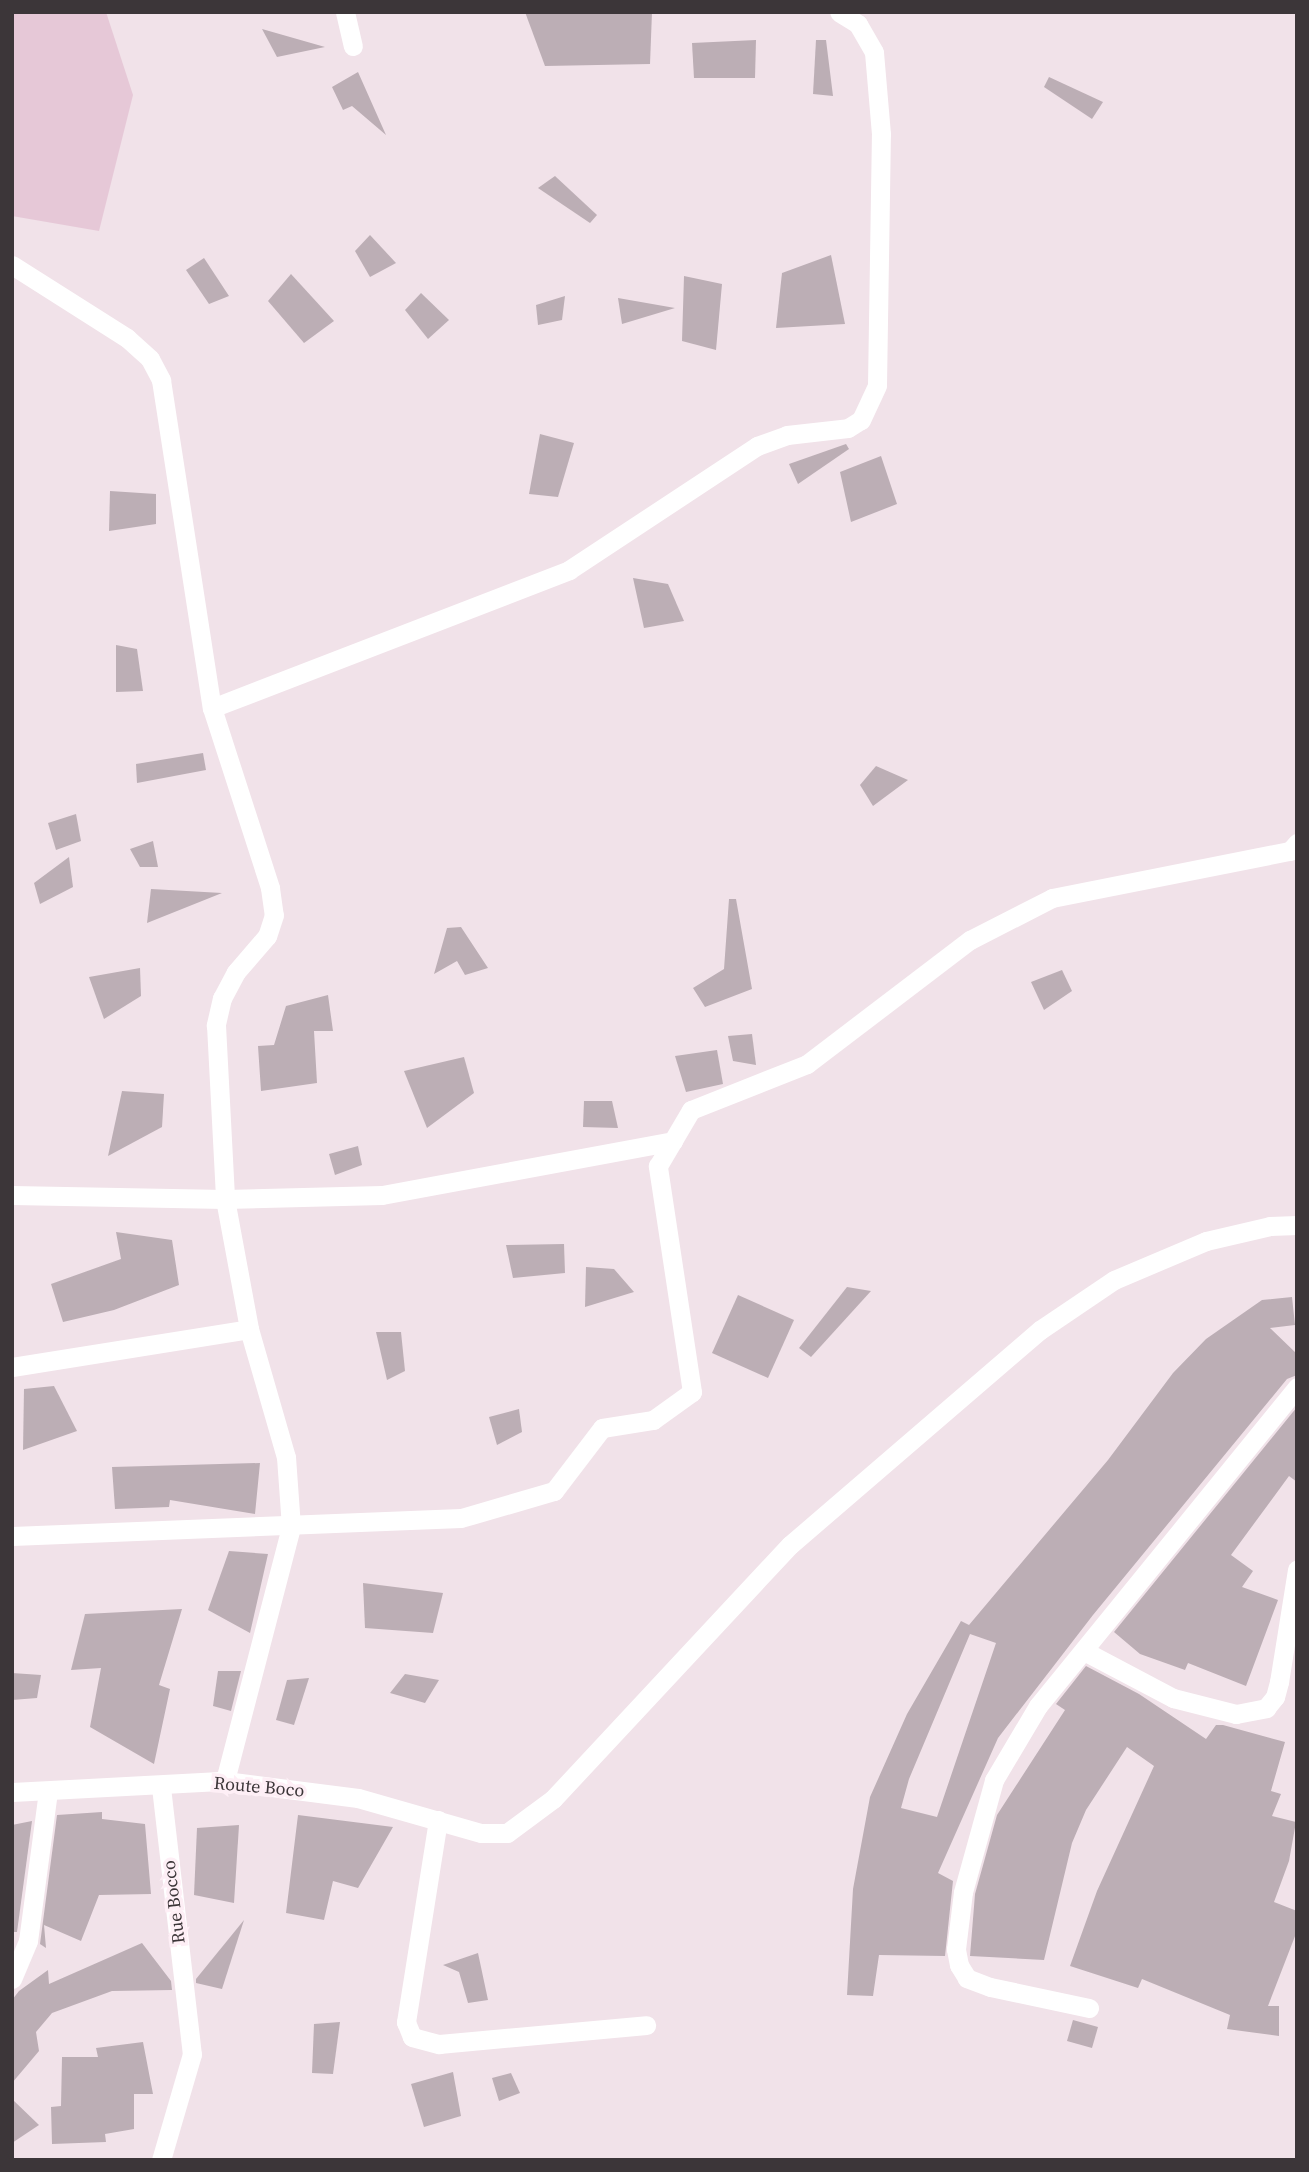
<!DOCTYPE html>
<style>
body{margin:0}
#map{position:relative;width:1309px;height:2172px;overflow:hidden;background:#f1e2e9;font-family:"Source Serif 4",serif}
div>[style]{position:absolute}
.green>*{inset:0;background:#e6c8d7}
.building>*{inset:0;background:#bcaeb5}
.minor>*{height:19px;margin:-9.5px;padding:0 9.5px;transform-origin:9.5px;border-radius:9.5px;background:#fff}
span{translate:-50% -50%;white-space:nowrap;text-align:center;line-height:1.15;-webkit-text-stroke:7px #feeff6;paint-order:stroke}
.street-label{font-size:18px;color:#3c3639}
.frame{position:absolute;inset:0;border:14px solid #3c3639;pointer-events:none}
</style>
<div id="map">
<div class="green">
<i style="clip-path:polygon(12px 12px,106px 12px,133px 95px,99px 231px,12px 216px)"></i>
</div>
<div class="building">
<i style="clip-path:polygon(525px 12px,652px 12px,650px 64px,545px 66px)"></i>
<i style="clip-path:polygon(262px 29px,325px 47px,277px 57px)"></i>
<i style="clip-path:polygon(756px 40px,755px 78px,694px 78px,692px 43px)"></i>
<i style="clip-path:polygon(816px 40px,826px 40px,833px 96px,813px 94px)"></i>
<i style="clip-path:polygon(358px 72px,386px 135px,352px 106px,343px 110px,332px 87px)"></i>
<i style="clip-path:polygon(1049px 77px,1103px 102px,1092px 119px,1044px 87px)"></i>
<i style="clip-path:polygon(555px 176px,597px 215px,590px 223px,538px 188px)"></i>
<i style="clip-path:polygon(370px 235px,396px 263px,370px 277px,355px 251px)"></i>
<i style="clip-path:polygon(831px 255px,845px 324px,776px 328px,782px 273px)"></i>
<i style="clip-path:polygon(204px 258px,229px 296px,209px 304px,186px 270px)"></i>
<i style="clip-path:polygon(291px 274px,334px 321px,304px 343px,268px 301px)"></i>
<i style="clip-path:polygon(684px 276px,722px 284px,716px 350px,682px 341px)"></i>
<i style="clip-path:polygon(421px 293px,449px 320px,428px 339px,405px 310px)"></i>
<i style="clip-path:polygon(565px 296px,562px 320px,538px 325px,536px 305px)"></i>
<i style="clip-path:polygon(618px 298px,675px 308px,622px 324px)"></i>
<i style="clip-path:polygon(540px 434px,574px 443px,558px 497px,529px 494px)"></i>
<i style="clip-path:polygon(846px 444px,849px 449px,798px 484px,789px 464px)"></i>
<i style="clip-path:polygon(881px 456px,897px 504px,851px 522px,840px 472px)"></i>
<i style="clip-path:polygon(110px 491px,156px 494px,156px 524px,109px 531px)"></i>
<i style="clip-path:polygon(633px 578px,668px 584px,684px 621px,644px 628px)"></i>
<i style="clip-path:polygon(116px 645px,137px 649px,143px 691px,116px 692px)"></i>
<i style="clip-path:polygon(203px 753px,206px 770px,137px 783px,136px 764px)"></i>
<i style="clip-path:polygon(876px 766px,908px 780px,873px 806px,860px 785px)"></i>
<i style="clip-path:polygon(76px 814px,81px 841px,56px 850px,48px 823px)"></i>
<i style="clip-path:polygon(153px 841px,158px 867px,140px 867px,130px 849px)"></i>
<i style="clip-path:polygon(69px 857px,73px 887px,40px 904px,34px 883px)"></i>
<i style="clip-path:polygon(151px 889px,222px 893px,147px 923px)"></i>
<i style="clip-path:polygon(729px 899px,736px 899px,752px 989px,705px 1007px,693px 988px,724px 969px)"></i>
<i style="clip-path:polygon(461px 927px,488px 968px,465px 975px,457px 961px,434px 974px,447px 928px)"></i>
<i style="clip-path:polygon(140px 968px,141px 996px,104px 1019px,89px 977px)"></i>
<i style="clip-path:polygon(1062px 970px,1072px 991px,1044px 1010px,1031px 982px)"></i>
<i style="clip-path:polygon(328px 995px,333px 1031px,314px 1031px,317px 1083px,261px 1091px,258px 1046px,274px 1045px,286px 1006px)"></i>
<i style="clip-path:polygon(752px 1034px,756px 1065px,733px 1061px,728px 1036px)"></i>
<i style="clip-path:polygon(717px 1050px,723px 1084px,686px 1092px,675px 1056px)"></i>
<i style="clip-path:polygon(464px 1057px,474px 1093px,427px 1128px,404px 1071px)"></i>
<i style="clip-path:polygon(122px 1091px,164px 1094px,162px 1127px,108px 1156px)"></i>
<i style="clip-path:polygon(584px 1101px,612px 1101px,618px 1128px,583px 1127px)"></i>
<i style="clip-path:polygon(358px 1146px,362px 1165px,335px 1175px,329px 1154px)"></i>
<i style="clip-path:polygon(116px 1232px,172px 1240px,179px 1285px,114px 1310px,63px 1322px,51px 1284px,121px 1259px)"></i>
<i style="clip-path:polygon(564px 1244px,565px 1273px,513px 1278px,506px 1245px)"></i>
<i style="clip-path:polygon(586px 1267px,614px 1269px,634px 1292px,585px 1307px)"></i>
<i style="clip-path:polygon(847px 1287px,871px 1291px,811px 1357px,799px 1348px)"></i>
<i style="clip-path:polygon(738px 1295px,794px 1320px,768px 1378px,712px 1353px)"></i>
<i style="clip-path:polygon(evenodd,1292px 1297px,1295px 1325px,1270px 1328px,1297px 1354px,1297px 1375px,1287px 1379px,1093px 1615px,998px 1738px,938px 1873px,953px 1881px,945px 1956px,879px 1955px,873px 1996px,847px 1995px,853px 1889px,870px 1797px,907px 1714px,961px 1621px,969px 1625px,1108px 1460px,1173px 1373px,1206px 1339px,1262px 1300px,1292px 1297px,970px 1634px,996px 1643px,937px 1817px,901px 1808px,909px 1779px,970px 1634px)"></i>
<i style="clip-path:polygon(376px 1332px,401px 1332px,405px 1371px,387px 1380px)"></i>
<i style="clip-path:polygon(54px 1386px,77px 1431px,23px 1450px,24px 1389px)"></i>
<i style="clip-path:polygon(1297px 1407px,1297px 1482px,1289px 1476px,1231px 1555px,1253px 1571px,1242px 1587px,1278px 1600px,1246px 1686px,1188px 1663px,1185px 1670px,1140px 1654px,1114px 1632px)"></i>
<i style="clip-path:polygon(519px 1409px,522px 1432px,497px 1445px,489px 1417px)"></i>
<i style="clip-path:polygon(260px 1463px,255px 1514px,170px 1500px,169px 1507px,115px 1509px,112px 1467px)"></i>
<i style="clip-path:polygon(229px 1551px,268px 1554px,250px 1633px,208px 1610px)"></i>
<i style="clip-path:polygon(363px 1583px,443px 1593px,433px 1633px,365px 1628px)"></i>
<i style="clip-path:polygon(182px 1609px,159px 1685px,170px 1689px,154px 1764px,90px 1727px,101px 1668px,71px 1670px,85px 1614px)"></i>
<i style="clip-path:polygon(1086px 1666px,1139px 1694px,1206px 1739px,1216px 1725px,1223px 1725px,1285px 1742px,1271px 1791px,1281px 1794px,1272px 1816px,1296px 1822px,1289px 1861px,1274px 1902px,1297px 1911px,1297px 1931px,1268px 2006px,1279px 2006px,1279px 2036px,1227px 2029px,1230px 2015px,1142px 1979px,1138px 1988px,1070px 1966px,1097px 1891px,1154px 1766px,1127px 1747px,1086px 1810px,1072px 1843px,1044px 1960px,970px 1956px,975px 1894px,997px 1815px,1065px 1710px,1056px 1704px)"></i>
<i style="clip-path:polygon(218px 1671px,241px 1671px,231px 1711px,213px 1706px)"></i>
<i style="clip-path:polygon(12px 1673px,41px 1675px,37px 1698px,12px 1700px)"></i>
<i style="clip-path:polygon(405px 1674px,439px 1680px,425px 1703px,390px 1693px)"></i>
<i style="clip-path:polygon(309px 1678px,294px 1725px,276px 1720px,287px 1680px)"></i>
<i style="clip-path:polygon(102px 1812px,102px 1819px,145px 1824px,151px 1894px,99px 1895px,81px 1941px,44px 1925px,46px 1948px,40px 1944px,57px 1815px)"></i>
<i style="clip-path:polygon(298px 1815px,393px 1827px,358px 1888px,333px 1881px,324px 1920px,286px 1913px)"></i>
<i style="clip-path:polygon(32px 1821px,17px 1932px,12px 1932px,12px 1825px)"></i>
<i style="clip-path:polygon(239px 1825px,234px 1903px,194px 1895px,197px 1828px)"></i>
<i style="clip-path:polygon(244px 1920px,222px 1989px,196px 1983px,196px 1979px)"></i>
<i style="clip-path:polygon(142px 1943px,171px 1981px,172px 1990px,112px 1991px,52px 2013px,36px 2032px,39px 2051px,12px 2083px,12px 2000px,19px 1991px,48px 1970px,49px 1984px)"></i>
<i style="clip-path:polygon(478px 1953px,488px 2000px,468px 2003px,459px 1972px,443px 1965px)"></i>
<i style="clip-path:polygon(1073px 2020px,1098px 2027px,1092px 2048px,1067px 2041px)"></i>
<i style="clip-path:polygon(340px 2022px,333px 2074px,312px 2073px,314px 2024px)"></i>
<i style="clip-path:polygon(143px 2042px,153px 2094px,134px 2094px,134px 2129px,105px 2134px,106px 2142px,52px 2144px,51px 2107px,61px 2106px,62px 2057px,98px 2057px,96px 2048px)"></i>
<i style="clip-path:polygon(453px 2072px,461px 2116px,424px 2127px,411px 2084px)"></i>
<i style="clip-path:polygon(511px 2073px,520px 2093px,499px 2101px,492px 2078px)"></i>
<i style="clip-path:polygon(12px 2099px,39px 2125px,12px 2143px)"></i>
</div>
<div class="minor">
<i style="left:345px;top:12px;width:35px;rotate:77deg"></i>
<i style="left:12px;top:265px;width:136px;rotate:32.4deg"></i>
<i style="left:127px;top:338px;width:31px;rotate:42deg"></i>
<i style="left:150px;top:359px;width:24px;rotate:62deg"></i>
<i style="left:161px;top:380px;width:332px;rotate:81.2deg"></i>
<i style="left:212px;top:708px;width:189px;rotate:72.1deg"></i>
<i style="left:270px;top:888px;width:27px;rotate:82deg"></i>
<i style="left:274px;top:915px;width:22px;rotate:108deg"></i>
<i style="left:267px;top:936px;width:48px;rotate:130.7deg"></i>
<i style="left:236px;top:972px;width:30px;rotate:118deg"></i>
<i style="left:222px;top:998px;width:28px;rotate:103deg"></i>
<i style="left:216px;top:1025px;width:174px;rotate:87deg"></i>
<i style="left:225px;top:1199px;width:132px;rotate:79.5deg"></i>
<i style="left:249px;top:1329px;width:133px;rotate:73.9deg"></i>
<i style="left:286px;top:1457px;width:70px;rotate:85.9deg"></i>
<i style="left:291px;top:1527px;width:262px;rotate:104.6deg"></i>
<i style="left:212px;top:708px;width:383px;rotate:-21.1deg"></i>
<i style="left:569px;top:570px;width:225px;rotate:-33.4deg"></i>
<i style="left:757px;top:446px;width:32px;rotate:-20deg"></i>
<i style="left:787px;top:435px;width:61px;rotate:-6.5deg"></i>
<i style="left:848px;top:428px;width:15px;rotate:-32deg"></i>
<i style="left:861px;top:420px;width:38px;rotate:-65deg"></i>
<i style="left:877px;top:385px;width:251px;rotate:-89.1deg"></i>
<i style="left:881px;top:134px;width:82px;rotate:-94.9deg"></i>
<i style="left:874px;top:52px;width:32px;rotate:-120deg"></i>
<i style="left:858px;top:24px;width:22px;rotate:-148deg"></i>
<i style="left:12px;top:1195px;width:213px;rotate:1.1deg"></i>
<i style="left:225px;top:1199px;width:157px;rotate:-1.5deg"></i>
<i style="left:382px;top:1195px;width:296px;rotate:-10.5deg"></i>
<i style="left:12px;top:1367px;width:240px;rotate:-9.1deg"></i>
<i style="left:12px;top:1536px;width:449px;rotate:-2.3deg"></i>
<i style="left:461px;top:1518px;width:97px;rotate:-16.2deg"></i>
<i style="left:554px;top:1491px;width:79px;rotate:-52.7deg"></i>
<i style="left:602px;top:1428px;width:52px;rotate:-8.9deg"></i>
<i style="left:653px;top:1420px;width:48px;rotate:-35.7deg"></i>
<i style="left:692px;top:1392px;width:229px;rotate:-98.6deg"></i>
<i style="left:658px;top:1166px;width:65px;rotate:-59.5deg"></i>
<i style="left:691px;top:1110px;width:125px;rotate:-21.6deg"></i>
<i style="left:807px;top:1064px;width:205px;rotate:-37.3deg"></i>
<i style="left:970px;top:940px;width:92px;rotate:-27.1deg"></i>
<i style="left:1052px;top:898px;width:243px;rotate:-11.2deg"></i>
<i style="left:1290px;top:851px;width:11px;rotate:-49deg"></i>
<i style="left:1084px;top:1651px;width:101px;rotate:27.8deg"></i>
<i style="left:1173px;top:1698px;width:65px;rotate:14.3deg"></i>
<i style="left:1236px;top:1714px;width:31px;rotate:-11deg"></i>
<i style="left:1266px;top:1708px;width:14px;rotate:-51deg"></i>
<i style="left:1275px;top:1697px;width:16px;rotate:-75deg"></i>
<i style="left:1279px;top:1682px;width:114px;rotate:-80.9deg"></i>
<i style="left:161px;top:1787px;width:269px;rotate:83.4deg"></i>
<i style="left:192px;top:2054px;width:110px;rotate:106.3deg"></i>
<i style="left:12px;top:1792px;width:213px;rotate:-3deg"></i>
<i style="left:225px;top:1781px;width:134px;rotate:7.3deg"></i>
<i style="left:358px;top:1798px;width:128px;rotate:15.9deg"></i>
<i style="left:481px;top:1833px;width:26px"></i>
<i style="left:507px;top:1833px;width:57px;rotate:-36.5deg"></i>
<i style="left:553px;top:1799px;width:347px;rotate:-47deg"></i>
<i style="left:790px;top:1545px;width:330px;rotate:-40.7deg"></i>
<i style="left:1040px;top:1330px;width:89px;rotate:-34deg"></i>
<i style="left:1114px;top:1280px;width:100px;rotate:-23deg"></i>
<i style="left:1206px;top:1241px;width:66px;rotate:-13.2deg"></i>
<i style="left:1270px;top:1226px;width:27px;rotate:-2deg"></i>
<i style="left:438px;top:1820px;width:205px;rotate:99deg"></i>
<i style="left:406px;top:2022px;width:16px;rotate:68deg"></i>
<i style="left:412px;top:2037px;width:28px;rotate:15deg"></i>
<i style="left:439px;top:2044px;width:208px;rotate:-5.2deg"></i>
<i style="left:12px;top:1979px;width:41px;rotate:-67.2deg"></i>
<i style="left:28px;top:1941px;width:151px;rotate:-82.4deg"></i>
<i style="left:1089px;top:2008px;width:101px;rotate:-168deg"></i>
<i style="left:990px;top:1987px;width:25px;rotate:-159deg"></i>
<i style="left:967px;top:1978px;width:15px;rotate:-122deg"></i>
<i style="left:959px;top:1965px;width:16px;rotate:-101deg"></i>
<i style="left:956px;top:1949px;width:57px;rotate:-83deg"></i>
<i style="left:963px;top:1892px;width:116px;rotate:-74.5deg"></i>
<i style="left:994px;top:1780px;width:86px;rotate:-59.3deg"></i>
<i style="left:1038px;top:1706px;width:411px;rotate:-50.9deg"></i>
</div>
<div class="street-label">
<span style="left:259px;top:1787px;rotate:5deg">Route Boco</span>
<span style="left:174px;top:1902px;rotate:-97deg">Rue Bocco</span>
</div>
<div class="frame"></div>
</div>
